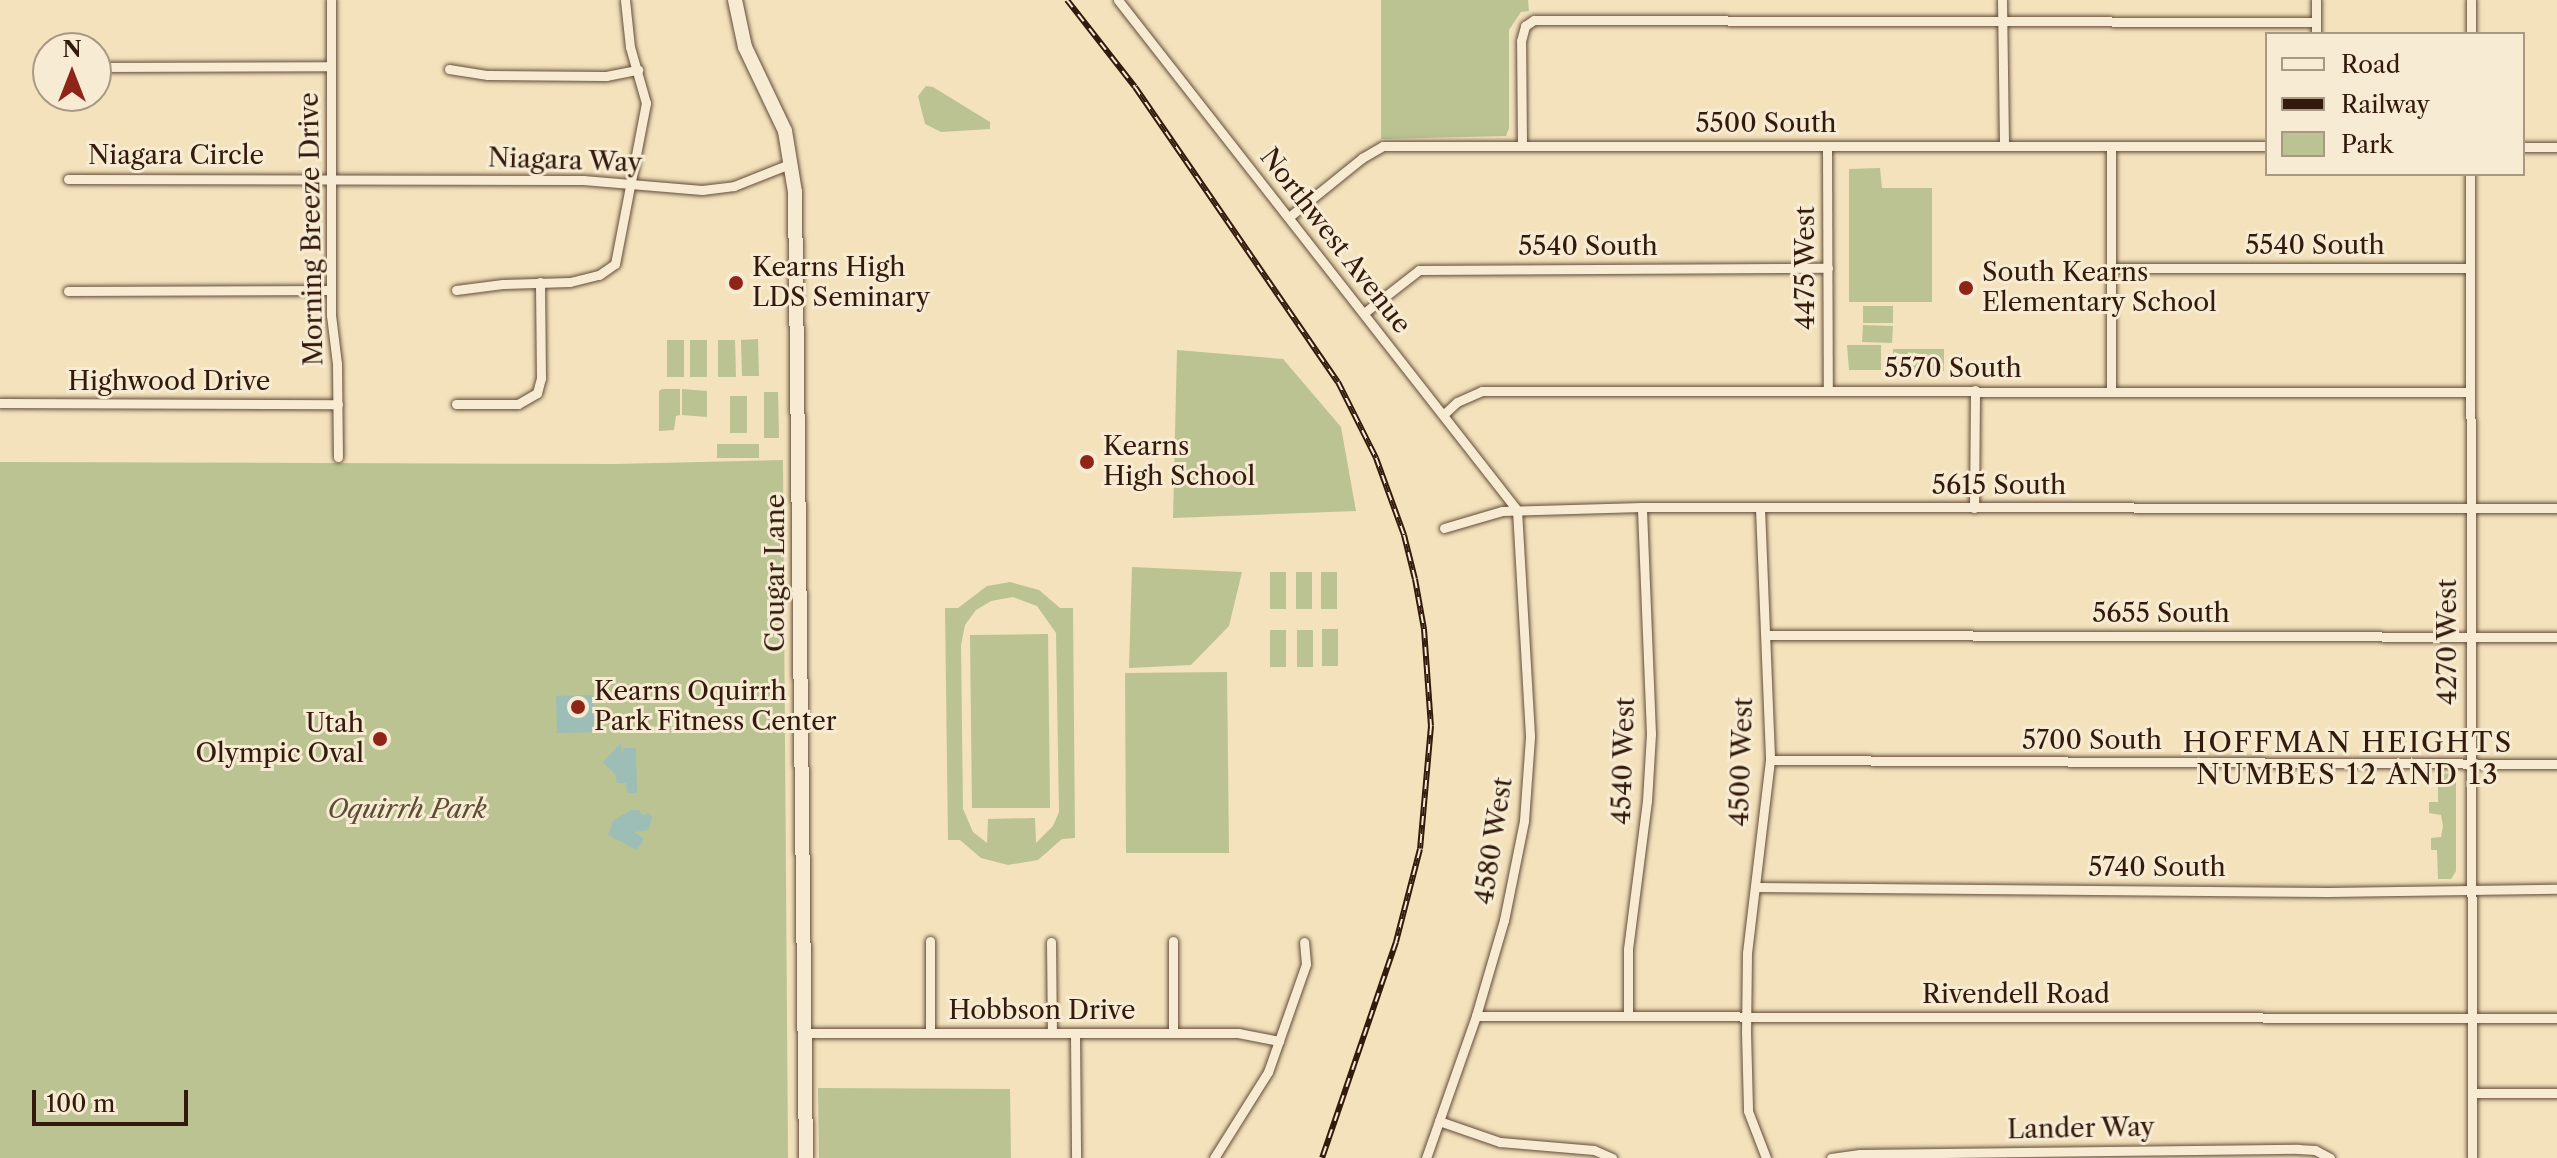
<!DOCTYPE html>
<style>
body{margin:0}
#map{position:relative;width:2557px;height:1158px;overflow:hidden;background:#f3e2bc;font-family:"Libre Caslon Text",serif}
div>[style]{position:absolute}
.green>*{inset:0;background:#bac391}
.water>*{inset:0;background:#9dbdb7}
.roads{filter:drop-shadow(0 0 2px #634c39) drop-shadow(0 0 2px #634c39)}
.street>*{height:9px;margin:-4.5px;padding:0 4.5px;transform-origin:4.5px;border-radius:4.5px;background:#f7ecd3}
.secondary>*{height:14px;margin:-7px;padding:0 7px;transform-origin:7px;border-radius:7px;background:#f7ecd3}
.rail>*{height:6px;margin-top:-3px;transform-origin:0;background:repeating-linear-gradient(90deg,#f7ecd3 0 9px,#331a0d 0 18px);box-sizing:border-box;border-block:2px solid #331a0d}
.dots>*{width:22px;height:22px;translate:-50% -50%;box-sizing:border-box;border:4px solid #f7ecd3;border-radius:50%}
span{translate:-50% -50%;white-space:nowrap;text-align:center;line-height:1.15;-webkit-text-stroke:6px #f7ecd3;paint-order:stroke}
.street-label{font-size:26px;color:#331a0d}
.poi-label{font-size:26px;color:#331a0d}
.left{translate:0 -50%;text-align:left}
.right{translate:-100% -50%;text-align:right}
.park-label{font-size:26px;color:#5c4d35;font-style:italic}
.neighbourhood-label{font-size:28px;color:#331a0d;letter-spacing:2px}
.legend{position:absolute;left:2265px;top:32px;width:260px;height:144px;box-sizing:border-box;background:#f7ecd3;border:2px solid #a99884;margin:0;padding:10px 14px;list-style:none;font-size:24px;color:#331a0d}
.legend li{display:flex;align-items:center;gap:16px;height:40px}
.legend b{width:40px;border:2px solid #a99884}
.north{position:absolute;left:32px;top:32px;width:80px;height:80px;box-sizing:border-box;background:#f7ecd3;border:2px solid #a99884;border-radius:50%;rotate:0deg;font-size:22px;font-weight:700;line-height:32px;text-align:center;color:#331a0d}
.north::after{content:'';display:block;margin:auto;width:28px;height:36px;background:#8f2418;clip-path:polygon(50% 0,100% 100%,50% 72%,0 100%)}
.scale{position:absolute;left:32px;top:1090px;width:156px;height:36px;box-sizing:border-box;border:4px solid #331a0d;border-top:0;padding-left:10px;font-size:24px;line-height:28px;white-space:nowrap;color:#331a0d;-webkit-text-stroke:6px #f7ecd3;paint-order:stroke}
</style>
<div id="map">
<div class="green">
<i style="clip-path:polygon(1381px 0,1528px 0,1529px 11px,1521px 12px,1509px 30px,1509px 128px,1506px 136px,1381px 139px)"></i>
<i style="clip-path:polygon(926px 86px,933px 87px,990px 122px,990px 129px,941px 132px,925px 124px,918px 96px)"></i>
<i style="clip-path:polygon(1880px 168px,1882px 188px,1932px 188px,1932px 302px,1849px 302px,1849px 169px)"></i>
<i style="clip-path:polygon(1863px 306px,1893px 306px,1893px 323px,1863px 323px)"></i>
<i style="clip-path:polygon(1863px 325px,1893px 326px,1892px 343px,1862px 342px)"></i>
<i style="clip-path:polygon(758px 339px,759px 376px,742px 376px,741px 340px)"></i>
<i style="clip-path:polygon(667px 340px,684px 340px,684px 377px,667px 377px)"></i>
<i style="clip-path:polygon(690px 340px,707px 340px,707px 377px,690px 377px)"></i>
<i style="clip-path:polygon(718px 340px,735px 340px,736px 377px,718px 377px)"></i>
<i style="clip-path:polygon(1847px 345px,1881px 345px,1881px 370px,1849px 370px)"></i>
<i style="clip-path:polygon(1893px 349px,1944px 349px,1944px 371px,1893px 370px)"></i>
<i style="clip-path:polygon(1177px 350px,1283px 359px,1341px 427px,1356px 511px,1173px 518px)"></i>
<i style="clip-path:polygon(662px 389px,680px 389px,680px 415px,676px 416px,674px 430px,659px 431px,659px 391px)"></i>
<i style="clip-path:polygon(682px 389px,707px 391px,707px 417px,682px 415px)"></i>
<i style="clip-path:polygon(764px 392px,778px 392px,779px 438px,764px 438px)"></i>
<i style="clip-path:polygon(730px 396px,747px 396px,747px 433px,730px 433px)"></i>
<i style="clip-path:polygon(717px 444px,759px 444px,759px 458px,717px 458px)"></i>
<i style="clip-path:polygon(783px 460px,788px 1158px,0 1158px,0 462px,616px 464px)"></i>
<i style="clip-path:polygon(1132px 567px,1242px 572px,1229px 626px,1191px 665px,1129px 668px)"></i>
<i style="clip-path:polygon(1270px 572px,1286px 572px,1286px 609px,1270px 609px)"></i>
<i style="clip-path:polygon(1296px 572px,1312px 572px,1312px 609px,1296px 609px)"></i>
<i style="clip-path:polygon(1321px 572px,1337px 572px,1337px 609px,1321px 609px)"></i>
<i style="clip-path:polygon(evenodd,1010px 582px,1039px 590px,1060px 608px,1073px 608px,1075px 838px,1062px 839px,1038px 860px,1008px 865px,981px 858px,960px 840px,948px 840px,945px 608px,958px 608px,987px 586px,1010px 582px,1013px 597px,1037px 606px,1056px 633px,1059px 812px,1053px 826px,1036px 843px,1035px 818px,988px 819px,987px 843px,973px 832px,963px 809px,961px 645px,965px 625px,976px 610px,991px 601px,1013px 597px)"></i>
<i style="clip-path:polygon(1322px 629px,1338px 629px,1338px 666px,1322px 666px)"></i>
<i style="clip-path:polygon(1270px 630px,1286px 630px,1286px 667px,1270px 667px)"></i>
<i style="clip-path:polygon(1297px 630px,1313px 630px,1313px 667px,1297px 667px)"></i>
<i style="clip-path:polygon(1048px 634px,1050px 808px,972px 808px,970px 635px)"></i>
<i style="clip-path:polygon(1227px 672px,1229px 853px,1126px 853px,1125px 673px)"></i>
<i style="clip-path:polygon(2438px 773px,2451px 774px,2456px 781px,2456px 871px,2451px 879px,2438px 879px,2437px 850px,2431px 850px,2431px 838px,2441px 837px,2443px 826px,2441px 815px,2429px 813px,2429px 802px,2438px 802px)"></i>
<i style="clip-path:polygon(818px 1088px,1010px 1089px,1011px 1158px,819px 1158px)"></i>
</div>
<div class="water">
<i style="clip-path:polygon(593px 695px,594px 732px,557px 733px,556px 696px)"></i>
<i style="clip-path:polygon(621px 743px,622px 753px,624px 748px,636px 748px,637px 793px,627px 793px,626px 783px,617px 783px,615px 774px,603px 762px)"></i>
<i style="clip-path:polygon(631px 810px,639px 810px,642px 815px,649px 813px,652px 818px,648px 830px,634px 832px,644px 839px,637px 850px,608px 835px,613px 821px)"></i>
</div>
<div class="roads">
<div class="street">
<i style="left:331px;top:0;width:315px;rotate:90deg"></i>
<i style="left:331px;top:315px;width:49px;rotate:83deg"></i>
<i style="left:337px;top:364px;width:93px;rotate:89.4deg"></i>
<i style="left:1118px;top:0;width:648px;rotate:51.96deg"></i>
<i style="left:1517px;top:510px;width:227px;rotate:86.7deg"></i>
<i style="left:1530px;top:737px;width:84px;rotate:94.1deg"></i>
<i style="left:1524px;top:821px;width:101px;rotate:101.4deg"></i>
<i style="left:1504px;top:920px;width:100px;rotate:106.3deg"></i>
<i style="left:1476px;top:1016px;width:151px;rotate:109.4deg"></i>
<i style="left:2002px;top:0;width:146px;rotate:89.2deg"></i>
<i style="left:2316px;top:34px;width:34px;rotate:-90deg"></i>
<i style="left:2471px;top:34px;width:34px;rotate:-90deg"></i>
<i style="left:96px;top:67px;width:235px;rotate:-0.2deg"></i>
<i style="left:449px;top:69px;width:39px;rotate:9deg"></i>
<i style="left:488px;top:75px;width:118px;rotate:0.5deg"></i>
<i style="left:606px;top:76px;width:33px;rotate:-11deg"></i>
<i style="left:1522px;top:146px;width:105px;rotate:-90.5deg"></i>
<i style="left:1521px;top:41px;width:16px;rotate:-75deg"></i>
<i style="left:1525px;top:26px;width:11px;rotate:-34deg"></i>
<i style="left:1534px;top:20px;width:782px;rotate:0.15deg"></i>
<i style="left:1827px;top:146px;width:244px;rotate:89.8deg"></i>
<i style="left:2111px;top:146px;width:245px;rotate:90deg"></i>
<i style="left:2523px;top:147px;width:34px"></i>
<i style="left:2470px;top:174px;width:984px;rotate:89.88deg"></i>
<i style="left:68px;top:179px;width:515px;rotate:0.11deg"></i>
<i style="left:583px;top:180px;width:119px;rotate:4.8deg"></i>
<i style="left:702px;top:190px;width:32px;rotate:-7deg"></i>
<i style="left:734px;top:186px;width:62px;rotate:-21.6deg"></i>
<i style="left:1289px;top:217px;width:94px;rotate:-38.9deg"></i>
<i style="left:1362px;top:158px;width:24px;rotate:-30deg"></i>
<i style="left:1383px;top:146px;width:884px"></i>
<i style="left:2111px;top:268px;width:359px"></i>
<i style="left:456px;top:290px;width:47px;rotate:-7.3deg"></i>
<i style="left:503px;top:284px;width:67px;rotate:-1.7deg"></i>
<i style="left:570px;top:282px;width:30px;rotate:-14deg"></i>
<i style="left:599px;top:275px;width:19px;rotate:-35deg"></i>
<i style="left:615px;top:264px;width:164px;rotate:-79.1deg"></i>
<i style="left:646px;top:103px;width:58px;rotate:-105.9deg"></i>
<i style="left:630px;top:47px;width:47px;rotate:-96.1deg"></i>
<i style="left:68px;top:291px;width:263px;rotate:-0.2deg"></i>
<i style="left:1364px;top:313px;width:70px;rotate:-38deg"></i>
<i style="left:1419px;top:270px;width:409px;rotate:-0.3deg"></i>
<i style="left:0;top:403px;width:338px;rotate:0.2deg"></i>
<i style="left:456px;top:404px;width:62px"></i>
<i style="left:518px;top:404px;width:22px;rotate:-30deg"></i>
<i style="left:537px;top:393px;width:16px;rotate:-75deg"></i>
<i style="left:541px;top:378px;width:96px;rotate:-90.6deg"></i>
<i style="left:1443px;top:415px;width:19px;rotate:-43deg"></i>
<i style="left:1457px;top:402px;width:27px;rotate:-24deg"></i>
<i style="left:1482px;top:391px;width:988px;rotate:0.06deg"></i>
<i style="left:1760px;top:508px;width:252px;rotate:87.7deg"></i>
<i style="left:1770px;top:760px;width:194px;rotate:96.8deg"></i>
<i style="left:1747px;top:953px;width:79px;rotate:90.7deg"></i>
<i style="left:1746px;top:1032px;width:79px;rotate:88.5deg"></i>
<i style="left:1748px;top:1111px;width:50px;rotate:69deg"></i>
<i style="left:1974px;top:508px;width:118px;rotate:-89.5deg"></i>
<i style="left:1444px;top:528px;width:60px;rotate:-16.3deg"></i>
<i style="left:1502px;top:511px;width:140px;rotate:-1.6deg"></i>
<i style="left:1642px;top:507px;width:915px;rotate:0.06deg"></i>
<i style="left:1766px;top:635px;width:791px;rotate:0.14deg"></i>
<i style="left:1770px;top:760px;width:787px;rotate:0.29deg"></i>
<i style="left:1756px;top:887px;width:572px;rotate:0.5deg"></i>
<i style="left:2328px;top:892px;width:229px;rotate:-0.8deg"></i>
<i style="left:930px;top:941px;width:92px;rotate:90deg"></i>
<i style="left:1051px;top:942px;width:91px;rotate:89.4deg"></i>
<i style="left:1476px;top:1016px;width:1081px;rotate:0.11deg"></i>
<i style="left:1628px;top:1016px;width:67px;rotate:-90deg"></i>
<i style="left:1628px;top:949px;width:149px;rotate:-82.7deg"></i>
<i style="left:1647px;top:801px;width:67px;rotate:-86.6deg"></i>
<i style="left:1651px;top:734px;width:227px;rotate:-92.3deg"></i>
<i style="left:804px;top:1033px;width:434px"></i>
<i style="left:1238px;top:1033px;width:42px;rotate:11deg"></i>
<i style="left:1173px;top:1033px;width:92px;rotate:-90deg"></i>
<i style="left:1075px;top:1034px;width:124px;rotate:89.5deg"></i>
<i style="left:2473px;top:1093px;width:84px"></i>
<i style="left:1439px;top:1121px;width:65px;rotate:19deg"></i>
<i style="left:1500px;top:1142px;width:94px;rotate:4.9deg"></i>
<i style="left:1594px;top:1150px;width:20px;rotate:24deg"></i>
<i style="left:1214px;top:1158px;width:102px;rotate:-57.9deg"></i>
<i style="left:1268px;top:1072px;width:114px;rotate:-70.6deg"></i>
<i style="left:1306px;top:964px;width:22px;rotate:-95deg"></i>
<i style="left:1831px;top:1158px;width:29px;rotate:-8deg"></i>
<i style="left:1860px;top:1154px;width:438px;rotate:-0.7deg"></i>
<i style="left:2298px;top:1149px;width:17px;rotate:3deg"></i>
<i style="left:2315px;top:1150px;width:17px;rotate:28deg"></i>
</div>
<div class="secondary">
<i style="left:735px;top:0;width:48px;rotate:78deg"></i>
<i style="left:745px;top:47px;width:93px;rotate:64.5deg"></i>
<i style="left:785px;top:131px;width:62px;rotate:80.7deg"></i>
<i style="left:795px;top:192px;width:966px;rotate:89.35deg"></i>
</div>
</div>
<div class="rail">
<i style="left:1067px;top:0;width:110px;rotate:52deg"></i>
<i style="left:1135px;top:87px;width:358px;rotate:55.5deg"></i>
<i style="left:1338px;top:382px;width:85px;rotate:63.4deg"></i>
<i style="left:1376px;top:458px;width:82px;rotate:70deg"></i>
<i style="left:1404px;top:535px;width:45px;rotate:76deg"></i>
<i style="left:1415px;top:579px;width:51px;rotate:79.8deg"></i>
<i style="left:1424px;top:629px;width:97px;rotate:85.9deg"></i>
<i style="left:1431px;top:726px;width:123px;rotate:95.1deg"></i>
<i style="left:1420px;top:849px;width:96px;rotate:104.5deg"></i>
<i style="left:1396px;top:942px;width:228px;rotate:108.9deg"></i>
</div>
<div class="dots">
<i style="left:736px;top:283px;background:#8f2418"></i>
<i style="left:1966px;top:288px;background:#8f2418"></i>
<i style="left:1087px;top:462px;background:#8f2418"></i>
<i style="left:578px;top:707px;background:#8f2418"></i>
<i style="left:380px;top:739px;background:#8f2418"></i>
</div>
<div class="street-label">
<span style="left:1766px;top:124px">5500 South</span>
<span style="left:176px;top:156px">Niagara Circle</span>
<span style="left:565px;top:161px;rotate:2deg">Niagara Way</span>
<span style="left:312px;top:229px;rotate:-91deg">Morning Breeze Drive</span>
<span style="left:1335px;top:241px;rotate:52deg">Northwest Avenue</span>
<span style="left:2315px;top:246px">5540 South</span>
<span style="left:1588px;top:247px">5540 South</span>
<span style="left:1806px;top:268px;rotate:-90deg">4475 West</span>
<span style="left:1953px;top:369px">5570 South</span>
<span style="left:169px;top:382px">Highwood Drive</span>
<span style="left:1999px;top:486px">5615 South</span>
<span style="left:776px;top:573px;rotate:-90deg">Cougar Lane</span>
<span style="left:2161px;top:614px">5655 South</span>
<span style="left:2448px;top:642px;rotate:-90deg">4270 West</span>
<span style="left:2092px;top:741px">5700 South</span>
<span style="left:1624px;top:761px;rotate:-88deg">4540 West</span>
<span style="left:1742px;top:762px;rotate:-88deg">4500 West</span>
<span style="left:1494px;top:841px;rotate:-81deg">4580 West</span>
<span style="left:2157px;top:868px">5740 South</span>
<span style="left:2016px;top:995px">Rivendell Road</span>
<span style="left:1042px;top:1011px">Hobbson Drive</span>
<span style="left:2081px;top:1129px;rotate:-1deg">Lander Way</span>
</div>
<div class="poi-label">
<span class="left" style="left:752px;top:283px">Kearns High<br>LDS Seminary</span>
<span class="left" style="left:1982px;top:288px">South Kearns<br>Elementary School</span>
<span class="left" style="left:1103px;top:462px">Kearns<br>High School</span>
<span class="left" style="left:594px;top:707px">Kearns Oquirrh<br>Park Fitness Center</span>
<span class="right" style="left:364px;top:739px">Utah<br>Olympic Oval</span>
</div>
<div class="park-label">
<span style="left:407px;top:810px">Oquirrh Park</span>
</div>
<div class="neighbourhood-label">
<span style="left:2348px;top:758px">HOFFMAN HEIGHTS<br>NUMBES 12 AND 13</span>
</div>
<ul class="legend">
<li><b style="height:10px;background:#f7ecd3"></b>Road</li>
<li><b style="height:10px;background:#331a0d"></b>Railway</li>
<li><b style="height:22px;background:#bac391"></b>Park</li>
</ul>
<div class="north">N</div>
<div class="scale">100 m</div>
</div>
